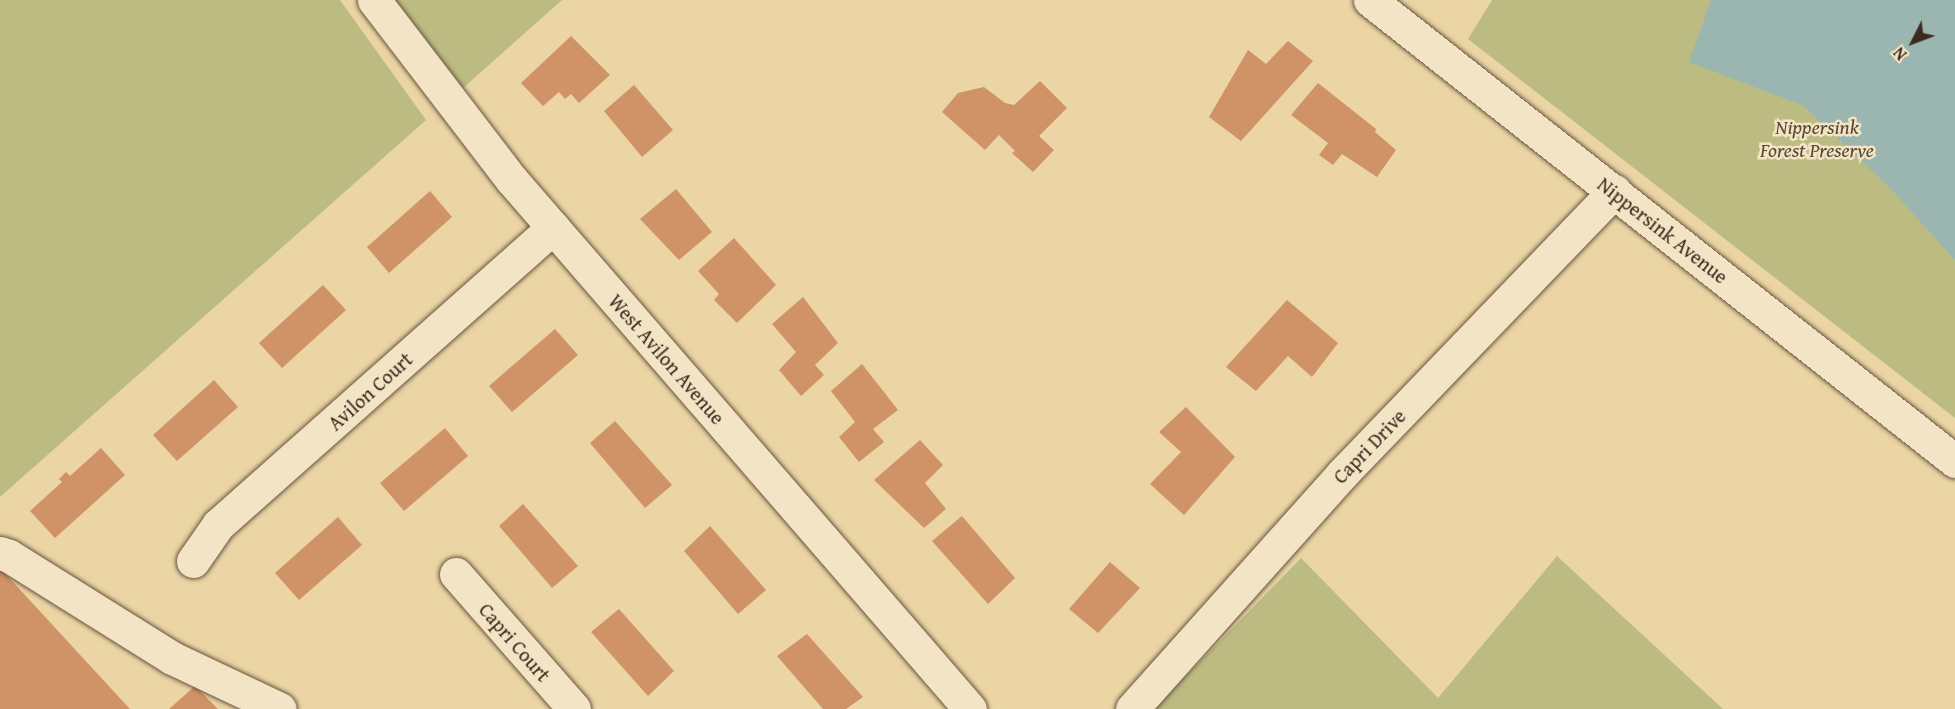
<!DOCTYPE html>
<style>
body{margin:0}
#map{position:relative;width:1955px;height:709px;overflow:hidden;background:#ebd5a4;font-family:"Gentium Book Plus",serif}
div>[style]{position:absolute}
.green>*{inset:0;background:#bcbc82}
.water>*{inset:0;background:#9bb6b0}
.building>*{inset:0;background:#d09267}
.roads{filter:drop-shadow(0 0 2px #685540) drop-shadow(0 0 2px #685540)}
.minor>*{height:33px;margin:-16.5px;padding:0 16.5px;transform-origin:16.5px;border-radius:16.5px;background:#f2e4c4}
span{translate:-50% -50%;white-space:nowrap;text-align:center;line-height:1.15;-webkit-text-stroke:5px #f2e4c4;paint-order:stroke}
.park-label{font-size:20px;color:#564733;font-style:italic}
.street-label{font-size:20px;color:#3c2a1f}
.north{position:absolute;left:1883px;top:12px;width:60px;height:60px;-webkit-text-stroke:4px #f2e4c4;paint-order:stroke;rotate:228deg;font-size:16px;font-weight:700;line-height:24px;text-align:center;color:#3c2a1f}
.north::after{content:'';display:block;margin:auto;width:21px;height:27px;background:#3c2a1f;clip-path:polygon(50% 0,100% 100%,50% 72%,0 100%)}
</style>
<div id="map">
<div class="green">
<i style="clip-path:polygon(0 0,340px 0,426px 120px,0 497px)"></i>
<i style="clip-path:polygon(395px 0,562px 0,463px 88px)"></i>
<i style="clip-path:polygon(1492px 0,1955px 0,1955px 418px,1468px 39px)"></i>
<i style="clip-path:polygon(1557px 556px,1723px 709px,1154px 709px,1301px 558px,1438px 698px)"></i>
</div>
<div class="water">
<i style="clip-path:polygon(1711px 0,1955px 0,1955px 260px,1889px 187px,1802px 105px,1689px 62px)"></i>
</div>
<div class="building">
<i style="clip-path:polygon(571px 36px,610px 75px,579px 103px,571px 94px,565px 99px,559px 92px,543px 106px,521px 83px)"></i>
<i style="clip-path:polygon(1288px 41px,1313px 61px,1241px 141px,1209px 117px,1248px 50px,1266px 64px)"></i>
<i style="clip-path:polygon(1040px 81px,1067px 108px,1039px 136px,1054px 150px,1033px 172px,1012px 153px,1015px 151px,999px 135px,985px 150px,942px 112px,958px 93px,984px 87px,1005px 103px,1014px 105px)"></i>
<i style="clip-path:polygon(1318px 83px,1376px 129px,1375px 132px,1396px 150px,1377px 177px,1342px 154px,1333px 165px,1319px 155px,1328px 143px,1291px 115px)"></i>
<i style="clip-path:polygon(634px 85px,673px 130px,642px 157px,604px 111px)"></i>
<i style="clip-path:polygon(676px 189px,712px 232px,679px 260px,640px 219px)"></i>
<i style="clip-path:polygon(430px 191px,452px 217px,389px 273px,367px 247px)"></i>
<i style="clip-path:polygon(734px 238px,776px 285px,737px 323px,714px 300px,719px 294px,698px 271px)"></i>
<i style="clip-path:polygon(323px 285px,346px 310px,282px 368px,259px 343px)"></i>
<i style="clip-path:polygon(803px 297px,838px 343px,815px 365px,824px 375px,801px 396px,779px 370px,796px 352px,772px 324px)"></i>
<i style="clip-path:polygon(1287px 300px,1338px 343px,1312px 377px,1288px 356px,1256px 391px,1226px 367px)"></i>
<i style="clip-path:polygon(555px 329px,578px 355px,512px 412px,489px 386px)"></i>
<i style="clip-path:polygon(862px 364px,898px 410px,873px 429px,884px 442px,859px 462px,839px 437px,855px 422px,831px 391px)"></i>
<i style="clip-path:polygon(214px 380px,238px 407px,177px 461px,153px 435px)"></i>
<i style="clip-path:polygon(1186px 407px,1235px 457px,1184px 515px,1150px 484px,1181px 452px,1159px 432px)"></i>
<i style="clip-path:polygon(615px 421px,672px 485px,645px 508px,590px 443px)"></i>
<i style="clip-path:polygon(445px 428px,468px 456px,404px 511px,380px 483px)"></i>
<i style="clip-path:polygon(920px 440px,943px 465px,925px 483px,946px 509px,924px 528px,874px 480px)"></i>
<i style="clip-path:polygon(101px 448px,125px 475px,55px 538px,30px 511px,62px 482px,59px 479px,66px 472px,70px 476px)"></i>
<i style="clip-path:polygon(523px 504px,578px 566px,552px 588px,499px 526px)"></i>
<i style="clip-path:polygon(962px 516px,1015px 578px,988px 604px,932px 541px)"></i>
<i style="clip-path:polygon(338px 517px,362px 545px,299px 600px,275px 573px)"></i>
<i style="clip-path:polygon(710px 526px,766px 590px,738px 614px,684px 551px)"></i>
<i style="clip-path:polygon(1110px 562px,1140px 588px,1098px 633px,1069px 609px)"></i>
<i style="clip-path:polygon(0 568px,130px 709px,0 709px)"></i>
<i style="clip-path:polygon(619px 609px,674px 671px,648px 696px,591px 632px)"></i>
<i style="clip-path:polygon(807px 634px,863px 697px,846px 709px,823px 709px,777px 656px)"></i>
<i style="clip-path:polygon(195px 686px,218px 709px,169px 709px)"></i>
</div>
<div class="roads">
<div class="minor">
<i style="left:374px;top:0;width:225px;rotate:52.6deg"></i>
<i style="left:511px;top:179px;width:701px;rotate:49.11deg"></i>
<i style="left:1370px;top:0;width:745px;rotate:38.24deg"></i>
<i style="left:0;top:553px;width:9px;rotate:18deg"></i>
<i style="left:9px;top:556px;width:192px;rotate:32deg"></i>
<i style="left:172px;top:658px;width:119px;rotate:25.3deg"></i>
<i style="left:193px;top:561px;width:44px;rotate:-55.2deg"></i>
<i style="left:218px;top:525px;width:448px;rotate:-41.6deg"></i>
<i style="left:456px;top:574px;width:179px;rotate:48.8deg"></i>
<i style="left:1132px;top:709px;width:315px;rotate:-48.2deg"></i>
<i style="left:1342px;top:474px;width:393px;rotate:-46.1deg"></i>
</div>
</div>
<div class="park-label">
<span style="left:1817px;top:138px">Nippersink<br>Forest Preserve</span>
</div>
<div class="street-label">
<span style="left:1663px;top:230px;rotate:38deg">Nippersink Avenue</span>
<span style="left:667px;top:359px;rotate:49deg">West Avilon Avenue</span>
<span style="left:370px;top:391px;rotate:-42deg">Avilon Court</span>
<span style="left:1369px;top:446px;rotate:-46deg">Capri Drive</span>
<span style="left:515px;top:642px;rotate:49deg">Capri Court</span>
</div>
<div class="north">N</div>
</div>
